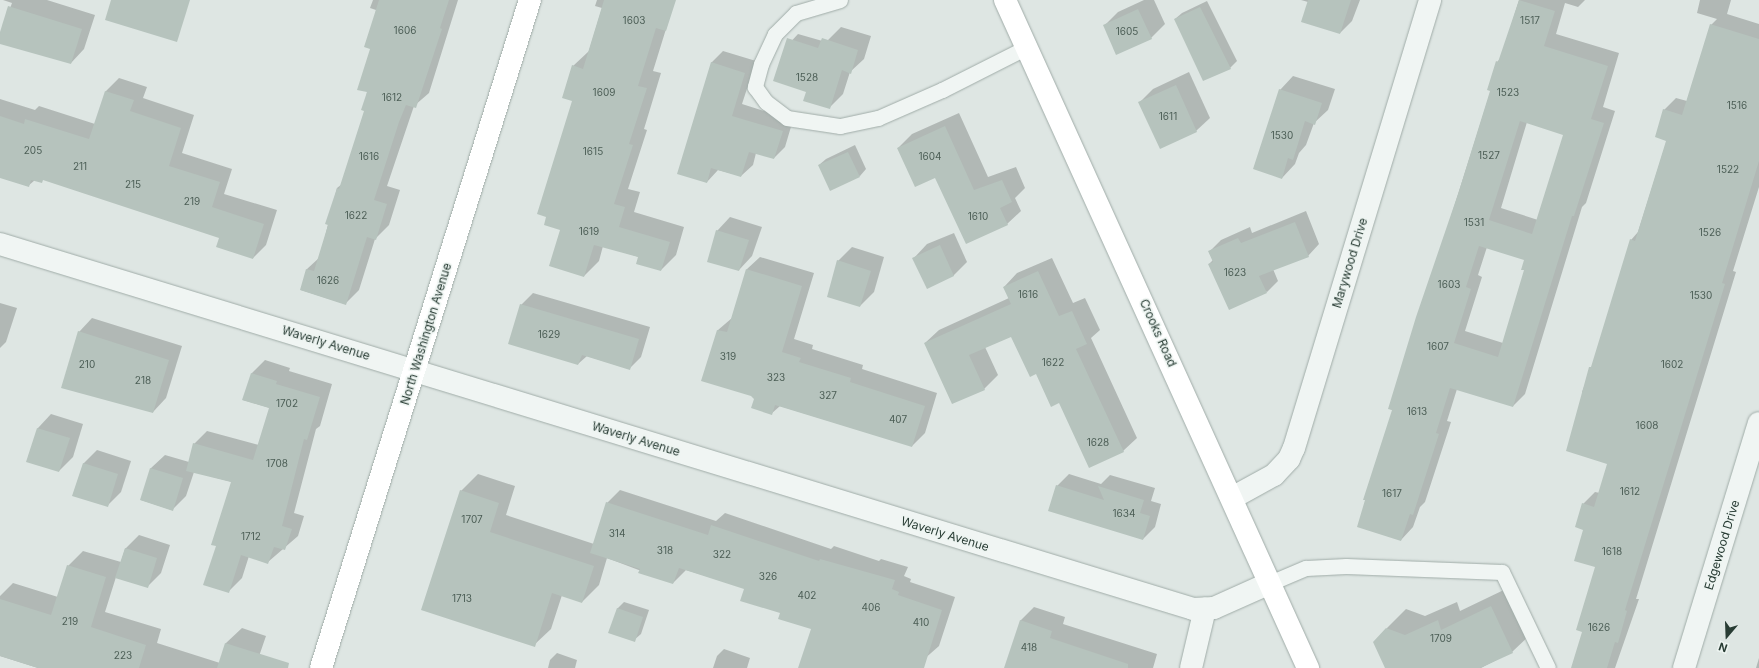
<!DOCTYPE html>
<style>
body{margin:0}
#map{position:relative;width:1759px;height:668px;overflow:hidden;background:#dee6e3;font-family:Inter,sans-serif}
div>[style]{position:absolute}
.shadow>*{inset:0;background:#0003}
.building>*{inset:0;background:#b6c3bd}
.roads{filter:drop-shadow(0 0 1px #a0aca8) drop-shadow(0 0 1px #a0aca8)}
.lane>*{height:15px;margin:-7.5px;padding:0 7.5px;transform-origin:7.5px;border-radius:7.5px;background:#f0f5f3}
.street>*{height:22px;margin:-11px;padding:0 11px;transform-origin:11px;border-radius:11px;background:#f0f5f3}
.secondary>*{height:22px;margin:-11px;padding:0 11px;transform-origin:11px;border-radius:11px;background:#fff}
span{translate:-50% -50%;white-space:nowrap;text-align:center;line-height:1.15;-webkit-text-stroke:3px #edf4f1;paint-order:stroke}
.number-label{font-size:10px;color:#4c5e56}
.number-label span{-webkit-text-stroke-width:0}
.street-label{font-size:12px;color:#283c34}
.north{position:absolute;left:1707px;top:616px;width:40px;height:40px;-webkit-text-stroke:3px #edf4f1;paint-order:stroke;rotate:199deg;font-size:11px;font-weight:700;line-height:16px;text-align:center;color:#283c34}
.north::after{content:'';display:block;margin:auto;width:14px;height:18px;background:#283c34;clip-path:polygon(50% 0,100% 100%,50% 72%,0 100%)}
</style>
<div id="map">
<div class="shadow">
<i style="clip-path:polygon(3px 0,47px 0,95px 15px,84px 49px,71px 63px,0 43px,0 35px,12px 3px)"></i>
<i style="clip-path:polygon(373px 0,458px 0,429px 93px,414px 106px,387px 186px,400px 190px,389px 225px,375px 239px,359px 290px,345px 304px,301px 290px,307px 269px,320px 257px,337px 188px,342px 184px,365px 110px,376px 10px,370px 8px)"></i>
<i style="clip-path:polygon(597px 0,675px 0,653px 71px,661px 73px,644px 129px,647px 130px,628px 189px,640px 192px,634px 212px,684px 227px,676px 255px,661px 270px,639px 257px,603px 246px,599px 261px,584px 276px,562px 230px,573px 100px,573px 66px,589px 51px,602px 8px,595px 6px)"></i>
<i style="clip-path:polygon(1144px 0,1154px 0,1165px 24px,1151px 38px,1104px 26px,1118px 12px)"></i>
<i style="clip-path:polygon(1301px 0,1360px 0,1352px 21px,1340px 33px,1308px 2px)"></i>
<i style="clip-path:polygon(evenodd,1519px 0,1585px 0,1578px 7px,1565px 3px,1556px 34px,1619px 53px,1603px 107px,1615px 111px,1586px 203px,1582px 207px,1525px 394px,1513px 406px,1457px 389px,1447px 421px,1451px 422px,1425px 502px,1420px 507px,1413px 527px,1401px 540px,1393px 410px,1390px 409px,1491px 90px,1497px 62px,1501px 58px,1519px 0,1527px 122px,1564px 134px,1538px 220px,1501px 208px,1527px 122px,1519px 0,1487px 247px,1526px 259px,1526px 270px,1503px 343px,1465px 331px,1482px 277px,1478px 275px,1487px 247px)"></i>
<i style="clip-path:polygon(1700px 0,1731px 0,1727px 14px,1759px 24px,1759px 187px,1733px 271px,1736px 272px,1636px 599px,1639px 599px,1615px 668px,1572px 668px,1584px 631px,1596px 567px,1584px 529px,1583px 504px,1595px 492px,1600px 493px,1608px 463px,1584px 393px,1582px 392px,1593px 364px,1631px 240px,1638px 232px,1667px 140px,1664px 110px,1676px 98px,1687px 101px,1711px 25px,1717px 19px,1697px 13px)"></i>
<i style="clip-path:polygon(1207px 1px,1237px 61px,1230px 68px,1175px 19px,1182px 13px)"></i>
<i style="clip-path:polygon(841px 27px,871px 36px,864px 59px,850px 72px,843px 94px,829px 108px,808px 91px,785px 48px,798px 34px,826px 42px)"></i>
<i style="clip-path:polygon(723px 51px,756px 61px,742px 104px,793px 120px,785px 147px,774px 158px,756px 153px,753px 165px,741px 176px,718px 170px,707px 182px,711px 63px)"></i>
<i style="clip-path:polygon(1189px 72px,1210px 118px,1196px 131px,1140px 102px,1153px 89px)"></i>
<i style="clip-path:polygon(1293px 76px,1335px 89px,1328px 110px,1314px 123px,1306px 145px,1299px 153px,1295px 164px,1282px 178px,1280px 90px)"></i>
<i style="clip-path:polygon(119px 78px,147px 87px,143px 98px,194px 115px,182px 153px,232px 169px,224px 194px,277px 210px,266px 245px,253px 258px,220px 237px,44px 179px,35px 180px,28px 186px,0 177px,0 99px,35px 110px,39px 106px,95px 124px,106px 91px)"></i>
<i style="clip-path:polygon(959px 113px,988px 177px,1016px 167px,1025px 188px,1015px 198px,1021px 211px,1007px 224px,898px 148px,912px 134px)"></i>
<i style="clip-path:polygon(855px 145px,866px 169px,860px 176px,819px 165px,826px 159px)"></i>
<i style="clip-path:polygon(1306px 211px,1319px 244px,1308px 256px,1273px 269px,1278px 281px,1267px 292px,1209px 264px,1213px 260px,1209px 252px,1221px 240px,1250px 227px,1252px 233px)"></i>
<i style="clip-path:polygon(730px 217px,762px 227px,752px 256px,739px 270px,717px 231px)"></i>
<i style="clip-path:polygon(954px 233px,967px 262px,953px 276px,914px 258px,927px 244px)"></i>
<i style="clip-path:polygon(852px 247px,884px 257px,874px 292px,860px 306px,838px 261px)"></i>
<i style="clip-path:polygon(760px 257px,814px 273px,794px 339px,813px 345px,812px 349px,863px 365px,862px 369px,937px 393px,925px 433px,912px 446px,780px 406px,771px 414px,752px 395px,703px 380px,718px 330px,732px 318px,747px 269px)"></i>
<i style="clip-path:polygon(1052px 258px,1073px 303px,1085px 298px,1100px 330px,1091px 338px,1137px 438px,1123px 451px,1059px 402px,1011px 335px,985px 347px,998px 375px,984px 389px,925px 343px,939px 330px,1009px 298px,1004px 287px,1017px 273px)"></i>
<i style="clip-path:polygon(533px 293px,650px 327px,641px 357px,629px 369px,587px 356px,578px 364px,521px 305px)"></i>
<i style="clip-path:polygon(0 303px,17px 308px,6px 342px,0 348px)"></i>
<i style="clip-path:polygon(92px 318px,182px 346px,166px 398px,153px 412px,79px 332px)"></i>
<i style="clip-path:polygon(265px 360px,290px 368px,289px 371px,332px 384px,320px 426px,316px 429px,294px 513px,304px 516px,298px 536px,268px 562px,249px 556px,242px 578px,229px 591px,217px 546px,232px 482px,194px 472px,186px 496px,172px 510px,141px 500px,151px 468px,165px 455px,189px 462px,194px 444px,207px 431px,259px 445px,270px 408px,243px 400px,252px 373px)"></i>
<i style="clip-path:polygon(51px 414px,83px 424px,73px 457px,59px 471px,27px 461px,38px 428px)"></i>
<i style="clip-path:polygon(97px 450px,131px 461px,121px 492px,107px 506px,83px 464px)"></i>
<i style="clip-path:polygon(478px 474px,515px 486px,506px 515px,594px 544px,607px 503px,620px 490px,716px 521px,725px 513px,831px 549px,834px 546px,879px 561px,881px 559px,908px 567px,904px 576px,911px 579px,910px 582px,955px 597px,939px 646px,914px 668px,799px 668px,812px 628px,781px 612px,746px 588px,686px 570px,673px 583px,607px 558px,599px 585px,582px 602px,562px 595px,551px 629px,534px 645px,461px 491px)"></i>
<i style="clip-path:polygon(1069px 474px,1101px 484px,1110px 475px,1155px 488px,1151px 501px,1161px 504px,1155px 527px,1143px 539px,1057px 486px)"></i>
<i style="clip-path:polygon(139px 535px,170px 545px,161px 573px,147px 587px,116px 577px,105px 612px,161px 629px,157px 643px,220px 663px,226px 643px,242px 628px,266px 636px,256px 665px,259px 668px,38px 668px,0 656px,0 596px,13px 583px,58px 597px,68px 566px,83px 551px,121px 562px,125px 549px)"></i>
<i style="clip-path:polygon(1510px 587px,1532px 633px,1512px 652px,1481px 668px,1386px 668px,1387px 628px,1406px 609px,1425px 616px,1457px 602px,1460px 611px)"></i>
<i style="clip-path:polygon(624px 602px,649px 610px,641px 634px,634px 640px,617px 609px)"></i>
<i style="clip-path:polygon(1034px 607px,1065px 617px,1063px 624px,1157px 654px,1153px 668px,1016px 668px,1020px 621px)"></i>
<i style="clip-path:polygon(724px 649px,750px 658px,747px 668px,713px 668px,717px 656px)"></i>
<i style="clip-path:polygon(557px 653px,577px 660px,575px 668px,548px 668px,550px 660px)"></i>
<i style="clip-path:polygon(1759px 658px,1759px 668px,1756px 668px)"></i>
</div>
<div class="building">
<i style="clip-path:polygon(111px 0,190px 0,177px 42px,105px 20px)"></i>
<i style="clip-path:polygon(379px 0,449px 0,440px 28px,442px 29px,416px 108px,406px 105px,399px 122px,374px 200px,387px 204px,376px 240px,367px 237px,346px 305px,300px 290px,306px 269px,314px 271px,328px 225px,325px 224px,337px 188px,339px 189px,364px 111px,361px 110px,367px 92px,357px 90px,370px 49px,364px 47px)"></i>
<i style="clip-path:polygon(604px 0,676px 0,666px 31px,656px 28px,638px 86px,647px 88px,629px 144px,633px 145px,614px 204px,625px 207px,619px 227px,670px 242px,661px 271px,636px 264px,638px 257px,594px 245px,584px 277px,549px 266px,560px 230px,544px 225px,546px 217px,537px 214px,572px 101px,562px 98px,572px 65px,583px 69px)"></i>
<i style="clip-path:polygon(1308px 0,1351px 0,1340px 34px,1301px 22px)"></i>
<i style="clip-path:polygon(evenodd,1519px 0,1555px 11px,1544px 46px,1608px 66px,1591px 119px,1604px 123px,1574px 216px,1572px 216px,1513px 407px,1450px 388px,1436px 433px,1439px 434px,1413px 515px,1410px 514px,1401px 541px,1357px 527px,1365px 500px,1363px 500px,1392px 410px,1388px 409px,1416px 317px,1459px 191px,1490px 91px,1487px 90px,1496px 61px,1498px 62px,1519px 0,1520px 121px,1563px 135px,1532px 234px,1489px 220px,1520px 121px,1519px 0,1479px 246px,1524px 260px,1521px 270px,1524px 270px,1498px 357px,1454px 343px,1471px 289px,1466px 287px,1479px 246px)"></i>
<i style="clip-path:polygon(8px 6px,82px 29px,71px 64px,0 44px,0 32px)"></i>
<i style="clip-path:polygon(1200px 7px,1231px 69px,1203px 81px,1174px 19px)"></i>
<i style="clip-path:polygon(1138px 9px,1152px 39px,1116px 55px,1103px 25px)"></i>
<i style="clip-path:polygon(1710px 24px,1759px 39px,1759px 161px,1722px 283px,1725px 284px,1625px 610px,1627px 611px,1618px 643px,1615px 642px,1607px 668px,1571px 668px,1582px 632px,1576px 630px,1595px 567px,1574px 561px,1583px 530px,1575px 527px,1582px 503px,1594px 507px,1607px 464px,1566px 451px,1589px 367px,1591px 367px,1630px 239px,1635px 241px,1666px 141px,1655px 137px,1663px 109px,1682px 115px)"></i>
<i style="clip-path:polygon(787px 38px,818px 48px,822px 38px,858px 50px,851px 74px,842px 70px,830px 109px,803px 101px,806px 92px,773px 81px)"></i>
<i style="clip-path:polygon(711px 62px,745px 73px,732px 116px,783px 131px,774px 159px,749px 152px,741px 177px,711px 168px,707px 183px,677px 174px)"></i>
<i style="clip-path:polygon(1176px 85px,1197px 132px,1160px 149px,1138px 102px)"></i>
<i style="clip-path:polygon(1279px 89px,1322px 103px,1315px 125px,1305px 121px,1293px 160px,1288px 158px,1282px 179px,1253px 169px)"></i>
<i style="clip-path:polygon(105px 91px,134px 100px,130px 111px,181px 128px,169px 166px,220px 182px,212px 207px,264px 224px,253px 259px,216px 247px,219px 238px,43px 180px,42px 183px,31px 180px,29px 187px,0 178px,0 116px,24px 124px,25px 119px,89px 139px)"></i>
<i style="clip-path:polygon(945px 126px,974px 190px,1002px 180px,1012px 202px,1000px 208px,1008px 225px,966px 244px,935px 178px,915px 187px,897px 148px)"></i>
<i style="clip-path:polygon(848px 152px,860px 177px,830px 191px,818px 165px)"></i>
<i style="clip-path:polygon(1295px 222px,1309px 257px,1259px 276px,1267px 293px,1229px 310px,1208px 264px,1213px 262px,1208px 251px,1238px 238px,1241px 243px)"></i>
<i style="clip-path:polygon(716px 230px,749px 240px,739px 271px,707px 262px)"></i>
<i style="clip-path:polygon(940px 245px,954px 276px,927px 289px,912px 258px)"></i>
<i style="clip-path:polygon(837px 260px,871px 271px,860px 307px,827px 297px)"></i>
<i style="clip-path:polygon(746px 269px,802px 286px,782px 352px,801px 358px,799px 362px,851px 378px,850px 382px,925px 406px,912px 447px,775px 405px,772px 415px,751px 408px,754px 399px,751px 396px,701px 381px,717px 330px,727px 332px)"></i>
<i style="clip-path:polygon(1038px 271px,1059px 316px,1072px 311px,1087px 344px,1076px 349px,1124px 452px,1089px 468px,1059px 403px,1051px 407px,1036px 374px,1030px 377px,1011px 337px,969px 355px,985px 390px,952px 404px,924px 343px,1011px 304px,1003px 287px)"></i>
<i style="clip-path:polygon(520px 304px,639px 339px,630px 370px,582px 355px,578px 365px,508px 344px)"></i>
<i style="clip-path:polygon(78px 331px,169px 360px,153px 413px,61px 388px)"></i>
<i style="clip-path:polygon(251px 373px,277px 381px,276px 384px,320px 397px,307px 440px,304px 439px,282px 526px,292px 529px,285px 550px,274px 547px,268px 564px,241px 555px,229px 593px,203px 585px,216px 546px,211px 545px,231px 482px,186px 471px,193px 443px,253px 460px,269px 408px,242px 400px)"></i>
<i style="clip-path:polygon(37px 428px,70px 438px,59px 472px,26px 462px)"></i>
<i style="clip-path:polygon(83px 463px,118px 474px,108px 507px,72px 496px)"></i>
<i style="clip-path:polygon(150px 468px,183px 478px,173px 511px,140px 500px)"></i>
<i style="clip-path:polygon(1056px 485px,1104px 500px,1098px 486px,1144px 500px,1140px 513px,1150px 516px,1143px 540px,1048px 511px)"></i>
<i style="clip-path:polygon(460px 490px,499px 503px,490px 532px,594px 566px,582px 603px,552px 593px,535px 647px,421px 610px)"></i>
<i style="clip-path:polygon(606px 502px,708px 535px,711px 525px,819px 561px,820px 559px,895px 580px,892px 589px,899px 592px,898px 595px,942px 610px,924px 668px,798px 668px,811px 629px,778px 619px,780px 613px,740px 601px,744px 589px,679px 568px,673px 584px,638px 573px,640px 569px,590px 553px)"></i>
<i style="clip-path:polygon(125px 548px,157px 558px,148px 588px,115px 578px)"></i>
<i style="clip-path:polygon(67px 565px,106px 577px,91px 627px,146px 645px,139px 668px,38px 668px,0 656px,0 599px,51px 615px)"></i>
<i style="clip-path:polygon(1491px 606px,1513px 653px,1480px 668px,1385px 668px,1373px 642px,1386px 628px,1405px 635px,1438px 620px,1441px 630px)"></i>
<i style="clip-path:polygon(617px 608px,643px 617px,635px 642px,608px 633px)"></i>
<i style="clip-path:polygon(1020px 620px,1052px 631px,1050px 638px,1128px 664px,1128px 668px,1004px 668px)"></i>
<i style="clip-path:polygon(225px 643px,289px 663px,288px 668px,217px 668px)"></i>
</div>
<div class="roads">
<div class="lane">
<i style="left:840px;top:0;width:46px;rotate:163.5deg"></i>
<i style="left:796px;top:13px;width:30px;rotate:135deg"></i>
<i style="left:775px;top:34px;width:33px;rotate:115deg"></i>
<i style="left:761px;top:64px;width:24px;rotate:105deg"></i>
<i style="left:755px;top:87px;width:19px;rotate:54deg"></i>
<i style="left:766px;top:102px;width:26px;rotate:37deg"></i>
<i style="left:787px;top:118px;width:54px;rotate:8.6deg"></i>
<i style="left:840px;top:126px;width:39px;rotate:-12deg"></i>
<i style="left:878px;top:118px;width:70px;rotate:-23.6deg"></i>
<i style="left:942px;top:90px;width:95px;rotate:-26.8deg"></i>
<i style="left:1270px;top:583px;width:39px;rotate:-23deg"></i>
<i style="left:1306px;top:568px;width:40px;rotate:-2.9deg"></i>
<i style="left:1346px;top:566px;width:156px;rotate:2.2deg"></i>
<i style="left:1502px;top:572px;width:106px;rotate:64.4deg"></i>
</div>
<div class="street">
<i style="left:0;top:244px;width:1248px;rotate:17.01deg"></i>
<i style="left:1193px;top:609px;width:21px;rotate:-3deg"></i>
<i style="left:1214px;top:608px;width:61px;rotate:-24.1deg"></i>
<i style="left:1232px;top:498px;width:48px;rotate:-28.7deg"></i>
<i style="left:1274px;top:475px;width:22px;rotate:-47deg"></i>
<i style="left:1289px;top:459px;width:12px;rotate:-66deg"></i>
<i style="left:1294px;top:448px;width:468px;rotate:-73.1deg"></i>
<i style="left:1191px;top:668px;width:61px;rotate:-76.7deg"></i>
<i style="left:1684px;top:668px;width:256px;rotate:-73deg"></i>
</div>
<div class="secondary">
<i style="left:1005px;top:0;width:734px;rotate:65.6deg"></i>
<i style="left:321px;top:668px;width:700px;rotate:-72.63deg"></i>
</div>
</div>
<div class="number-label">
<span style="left:634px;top:21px">1603</span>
<span style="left:1530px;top:21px">1517</span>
<span style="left:405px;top:31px">1606</span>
<span style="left:1127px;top:32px">1605</span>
<span style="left:807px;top:78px">1528</span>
<span style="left:604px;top:93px">1609</span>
<span style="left:1508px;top:93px">1523</span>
<span style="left:392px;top:98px">1612</span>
<span style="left:1737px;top:106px">1516</span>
<span style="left:1168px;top:117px">1611</span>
<span style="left:1282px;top:136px">1530</span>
<span style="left:33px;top:151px">205</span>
<span style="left:593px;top:152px">1615</span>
<span style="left:1489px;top:156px">1527</span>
<span style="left:369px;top:157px">1616</span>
<span style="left:930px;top:157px">1604</span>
<span style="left:80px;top:167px">211</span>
<span style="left:1728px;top:170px">1522</span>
<span style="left:133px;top:185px">215</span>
<span style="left:192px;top:202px">219</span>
<span style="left:356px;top:216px">1622</span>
<span style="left:978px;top:217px">1610</span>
<span style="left:1474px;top:223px">1531</span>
<span style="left:589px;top:232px">1619</span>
<span style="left:1710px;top:233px">1526</span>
<span style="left:1235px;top:273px">1623</span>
<span style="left:328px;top:281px">1626</span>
<span style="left:1449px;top:285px">1603</span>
<span style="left:1028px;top:295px">1616</span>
<span style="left:1701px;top:296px">1530</span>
<span style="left:549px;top:335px">1629</span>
<span style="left:1438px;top:347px">1607</span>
<span style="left:728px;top:357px">319</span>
<span style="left:1053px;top:363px">1622</span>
<span style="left:87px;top:365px">210</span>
<span style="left:1672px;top:365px">1602</span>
<span style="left:776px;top:378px">323</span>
<span style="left:143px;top:381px">218</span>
<span style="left:828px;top:396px">327</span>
<span style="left:287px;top:404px">1702</span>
<span style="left:1417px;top:412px">1613</span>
<span style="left:898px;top:420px">407</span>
<span style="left:1647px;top:426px">1608</span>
<span style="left:1098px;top:443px">1628</span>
<span style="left:277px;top:464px">1708</span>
<span style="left:1630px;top:492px">1612</span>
<span style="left:1392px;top:494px">1617</span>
<span style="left:1124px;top:514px">1634</span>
<span style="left:472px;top:520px">1707</span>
<span style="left:617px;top:534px">314</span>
<span style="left:251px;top:537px">1712</span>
<span style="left:665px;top:551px">318</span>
<span style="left:1612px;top:552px">1618</span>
<span style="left:722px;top:555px">322</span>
<span style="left:768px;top:577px">326</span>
<span style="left:807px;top:596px">402</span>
<span style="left:462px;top:599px">1713</span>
<span style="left:871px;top:608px">406</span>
<span style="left:70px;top:622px">219</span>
<span style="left:921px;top:623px">410</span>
<span style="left:1599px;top:628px">1626</span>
<span style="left:1441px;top:639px">1709</span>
<span style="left:1029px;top:648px">418</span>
<span style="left:123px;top:656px">223</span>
</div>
<div class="street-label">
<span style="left:1350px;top:263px;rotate:-73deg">Marywood Drive</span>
<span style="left:1158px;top:333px;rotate:66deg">Crooks Road</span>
<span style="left:426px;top:334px;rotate:-73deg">North Washington Avenue</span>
<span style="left:326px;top:343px;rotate:17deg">Waverly Avenue</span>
<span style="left:636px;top:439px;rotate:17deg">Waverly Avenue</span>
<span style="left:945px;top:534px;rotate:17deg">Waverly Avenue</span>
<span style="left:1722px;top:545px;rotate:-73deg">Edgewood Drive</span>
</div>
<div class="north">N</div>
</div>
